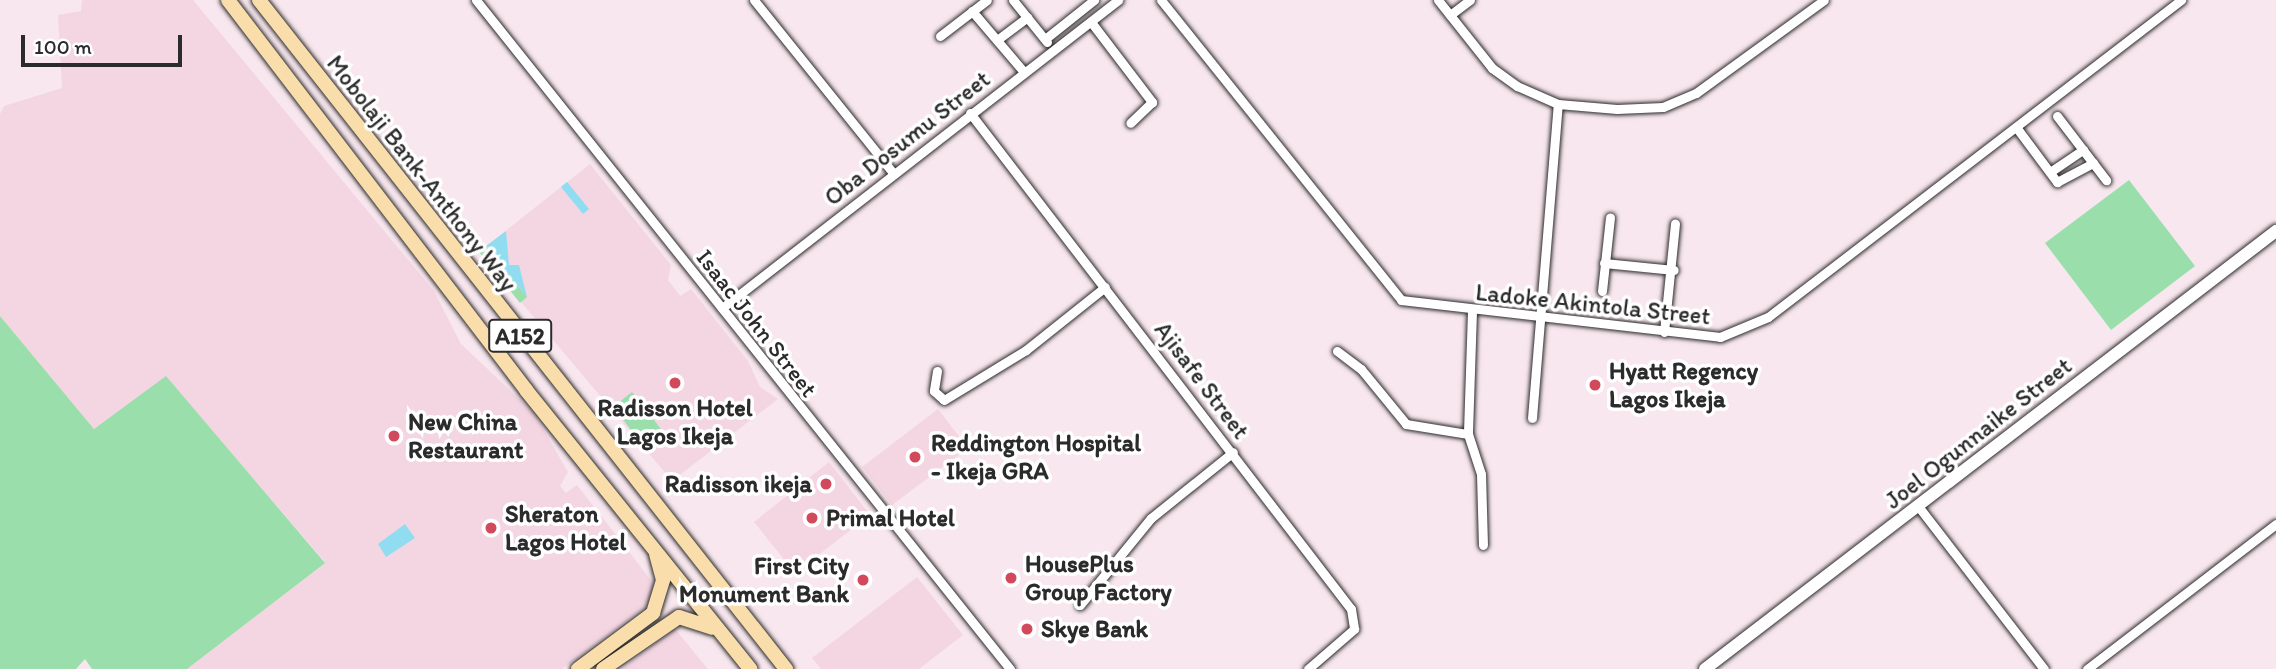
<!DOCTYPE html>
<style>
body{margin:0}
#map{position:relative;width:2276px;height:669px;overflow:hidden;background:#f8e7ee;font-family:Itim,sans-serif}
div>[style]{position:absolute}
.built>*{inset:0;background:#f3d6e2}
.green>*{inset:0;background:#9adfab}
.water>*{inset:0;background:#90dcf0}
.roads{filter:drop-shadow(0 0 2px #2b2b2b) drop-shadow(0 0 2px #2b2b2b)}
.street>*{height:9px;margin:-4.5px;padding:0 4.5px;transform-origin:4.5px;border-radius:4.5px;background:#fff}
.secondary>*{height:12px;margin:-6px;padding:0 6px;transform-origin:6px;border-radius:6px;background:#fff}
.primary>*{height:14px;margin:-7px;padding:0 7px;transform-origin:7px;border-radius:7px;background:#f9deab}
.dots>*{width:19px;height:19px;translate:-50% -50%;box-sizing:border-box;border:4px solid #fff;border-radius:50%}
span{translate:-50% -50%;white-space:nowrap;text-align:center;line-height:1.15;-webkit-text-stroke:7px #fff;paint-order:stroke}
.shield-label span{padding:2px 5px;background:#fff;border:2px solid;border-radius:5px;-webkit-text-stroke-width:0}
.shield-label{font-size:23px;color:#2b2b2b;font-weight:700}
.street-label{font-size:24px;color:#2b2b2b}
.poi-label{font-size:24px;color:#2b2b2b;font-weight:700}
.left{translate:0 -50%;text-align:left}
.right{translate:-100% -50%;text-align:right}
.scale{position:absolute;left:21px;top:35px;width:161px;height:32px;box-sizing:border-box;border:4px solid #2b2b2b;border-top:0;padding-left:9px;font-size:21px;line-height:24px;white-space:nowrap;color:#2b2b2b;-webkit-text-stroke:5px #fff;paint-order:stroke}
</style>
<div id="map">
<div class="built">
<i style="clip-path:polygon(82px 0,193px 0,434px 291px,461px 344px,534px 413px,568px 472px,560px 486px,566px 493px,577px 485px,654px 584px,649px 604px,562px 669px,187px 669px,325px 562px,166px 377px,94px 429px,0 316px,0 114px,4px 106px,62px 88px,58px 15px,81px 11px)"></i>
<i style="clip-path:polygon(590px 164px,671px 265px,668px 280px,680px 296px,691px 289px,748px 361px,760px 387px,778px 399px,672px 481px,479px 252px)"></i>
<i style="clip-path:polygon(938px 409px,968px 448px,892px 505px,862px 467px)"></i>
<i style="clip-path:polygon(829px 462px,870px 515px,795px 573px,754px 522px)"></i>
<i style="clip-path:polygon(917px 577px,963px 635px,919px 669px,821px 669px,812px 658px)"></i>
<i style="clip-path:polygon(675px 629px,708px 669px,621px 669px,622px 669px)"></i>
</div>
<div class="green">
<i style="clip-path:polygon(2129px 180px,2195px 266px,2111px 330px,2045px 243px)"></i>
<i style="clip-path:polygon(486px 246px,527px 297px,520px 303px,479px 252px)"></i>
<i style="clip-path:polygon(0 316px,94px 429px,166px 376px,325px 563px,187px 669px,92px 669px,85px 659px,76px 669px,0 669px)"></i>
<i style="clip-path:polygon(632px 392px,661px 429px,642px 444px,613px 407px)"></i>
</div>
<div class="water">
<i style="clip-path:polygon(567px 182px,589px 209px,583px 214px,561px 187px)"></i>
<i style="clip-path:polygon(506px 231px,509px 265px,519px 265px,527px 297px,486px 246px)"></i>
<i style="clip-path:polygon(405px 524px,415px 538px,386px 557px,378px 544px)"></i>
</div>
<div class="roads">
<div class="street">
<i style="left:476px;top:0;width:856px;rotate:51.4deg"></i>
<i style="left:754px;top:0;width:222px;rotate:51.2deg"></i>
<i style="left:1013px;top:0;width:54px;rotate:51deg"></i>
<i style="left:1161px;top:0;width:384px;rotate:51.3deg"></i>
<i style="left:1401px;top:300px;width:321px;rotate:6.6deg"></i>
<i style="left:1720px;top:337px;width:52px;rotate:-22.6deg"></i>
<i style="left:1768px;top:317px;width:521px;rotate:-37.51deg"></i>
<i style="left:1438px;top:0;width:87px;rotate:51.5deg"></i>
<i style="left:1492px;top:68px;width:31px;rotate:36deg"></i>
<i style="left:1517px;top:86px;width:45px;rotate:23.7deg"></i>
<i style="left:1558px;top:104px;width:59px;rotate:4.8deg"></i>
<i style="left:1617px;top:109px;width:46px;rotate:-2.5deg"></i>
<i style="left:1663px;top:107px;width:36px;rotate:-23deg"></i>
<i style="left:1696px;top:93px;width:158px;rotate:-36deg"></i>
<i style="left:972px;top:11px;width:79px;rotate:49.6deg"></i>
<i style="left:1450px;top:15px;width:25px;rotate:-37deg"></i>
<i style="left:1091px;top:22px;width:101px;rotate:52.7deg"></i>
<i style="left:1152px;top:102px;width:30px;rotate:136deg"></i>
<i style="left:940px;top:36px;width:59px;rotate:-37.5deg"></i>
<i style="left:1045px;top:39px;width:63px;rotate:-38.5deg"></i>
<i style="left:997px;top:40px;width:38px;rotate:-37deg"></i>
<i style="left:970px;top:113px;width:625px;rotate:52.47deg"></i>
<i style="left:1351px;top:609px;width:20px;rotate:81deg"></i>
<i style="left:1354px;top:629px;width:61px;rotate:139deg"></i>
<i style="left:2057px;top:116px;width:81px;rotate:52.6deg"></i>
<i style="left:2016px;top:127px;width:69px;rotate:53.3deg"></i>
<i style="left:2057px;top:182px;width:41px;rotate:-27.8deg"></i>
<i style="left:2050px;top:172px;width:40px;rotate:-34deg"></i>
<i style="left:1604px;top:263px;width:70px;rotate:5.7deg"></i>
<i style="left:1602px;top:291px;width:74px;rotate:-83.8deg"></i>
<i style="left:722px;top:308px;width:502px;rotate:-37.87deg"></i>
<i style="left:1472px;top:311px;width:123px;rotate:91.9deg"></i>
<i style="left:1468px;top:434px;width:42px;rotate:72deg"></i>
<i style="left:1481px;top:474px;width:71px;rotate:88.4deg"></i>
<i style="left:1664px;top:332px;width:109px;rotate:-84.2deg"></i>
<i style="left:1337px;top:351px;width:30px;rotate:37deg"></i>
<i style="left:1361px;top:369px;width:71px;rotate:50.7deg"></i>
<i style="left:1406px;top:424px;width:63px;rotate:9.2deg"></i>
<i style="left:937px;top:371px;width:20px;rotate:99deg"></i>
<i style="left:934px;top:391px;width:13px;rotate:42deg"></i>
<i style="left:944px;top:400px;width:96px;rotate:-31.4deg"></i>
<i style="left:1026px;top:350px;width:101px;rotate:-38.6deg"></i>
<i style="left:1532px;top:418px;width:315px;rotate:-85.3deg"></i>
<i style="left:1918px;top:506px;width:206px;rotate:52.3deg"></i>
<i style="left:1080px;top:605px;width:112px;rotate:-50.8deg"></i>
<i style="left:1151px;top:518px;width:105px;rotate:-38.8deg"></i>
<i style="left:2087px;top:669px;width:238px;rotate:-37.5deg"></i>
</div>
<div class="secondary">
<i style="left:1705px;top:669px;width:720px;rotate:-37.49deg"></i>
</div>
<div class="primary">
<i style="left:228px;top:0;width:491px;rotate:52.6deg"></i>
<i style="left:526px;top:390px;width:358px;rotate:51.2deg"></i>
<i style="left:259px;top:0;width:852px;rotate:51.77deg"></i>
<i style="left:578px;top:669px;width:94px;rotate:-36.7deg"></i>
<i style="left:653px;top:613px;width:34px;rotate:-73deg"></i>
<i style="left:663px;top:580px;width:27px;rotate:-105deg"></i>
<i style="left:603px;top:669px;width:92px;rotate:-34.4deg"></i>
<i style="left:679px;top:617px;width:35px;rotate:18deg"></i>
</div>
</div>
<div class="dots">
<i style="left:675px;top:383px;background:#d1495b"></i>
<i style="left:1595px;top:385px;background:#d1495b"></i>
<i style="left:394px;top:436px;background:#d1495b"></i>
<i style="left:915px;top:457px;background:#d1495b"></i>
<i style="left:826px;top:484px;background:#d1495b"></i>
<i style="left:812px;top:518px;background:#d1495b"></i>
<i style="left:491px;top:528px;background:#d1495b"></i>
<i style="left:1011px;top:578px;background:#d1495b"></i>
<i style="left:863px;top:580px;background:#d1495b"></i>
<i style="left:1027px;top:629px;background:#d1495b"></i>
</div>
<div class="shield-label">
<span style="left:520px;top:336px">A152</span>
</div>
<div class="street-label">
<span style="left:907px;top:138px;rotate:-38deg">Oba Dosumu Street</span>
<span style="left:422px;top:173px;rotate:52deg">Mobolaji Bank-Anthony Way</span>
<span style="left:1593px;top:304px;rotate:6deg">Ladoke Akintola Street</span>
<span style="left:757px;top:323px;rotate:52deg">Isaac John Street</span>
<span style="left:1202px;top:380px;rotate:53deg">Ajisafe Street</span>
<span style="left:1978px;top:433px;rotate:-38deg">Joel Ogunnaike Street</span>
</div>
<div class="poi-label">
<span class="left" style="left:1609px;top:385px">Hyatt Regency<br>Lagos Ikeja</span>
<span style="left:675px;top:422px">Radisson Hotel<br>Lagos Ikeja</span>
<span class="left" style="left:408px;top:436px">New China<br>Restaurant</span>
<span class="left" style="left:931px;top:457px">Reddington Hospital<br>- Ikeja GRA</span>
<span class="right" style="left:812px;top:484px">Radisson ikeja</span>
<span class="left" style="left:505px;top:528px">Sheraton<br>Lagos Hotel</span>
<span class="left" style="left:826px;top:518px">Primal Hotel</span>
<span class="left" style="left:1025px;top:578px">HousePlus<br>Group Factory</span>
<span class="right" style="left:849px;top:580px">First City<br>Monument Bank</span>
<span class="left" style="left:1041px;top:629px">Skye Bank</span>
</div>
<div class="scale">100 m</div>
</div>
